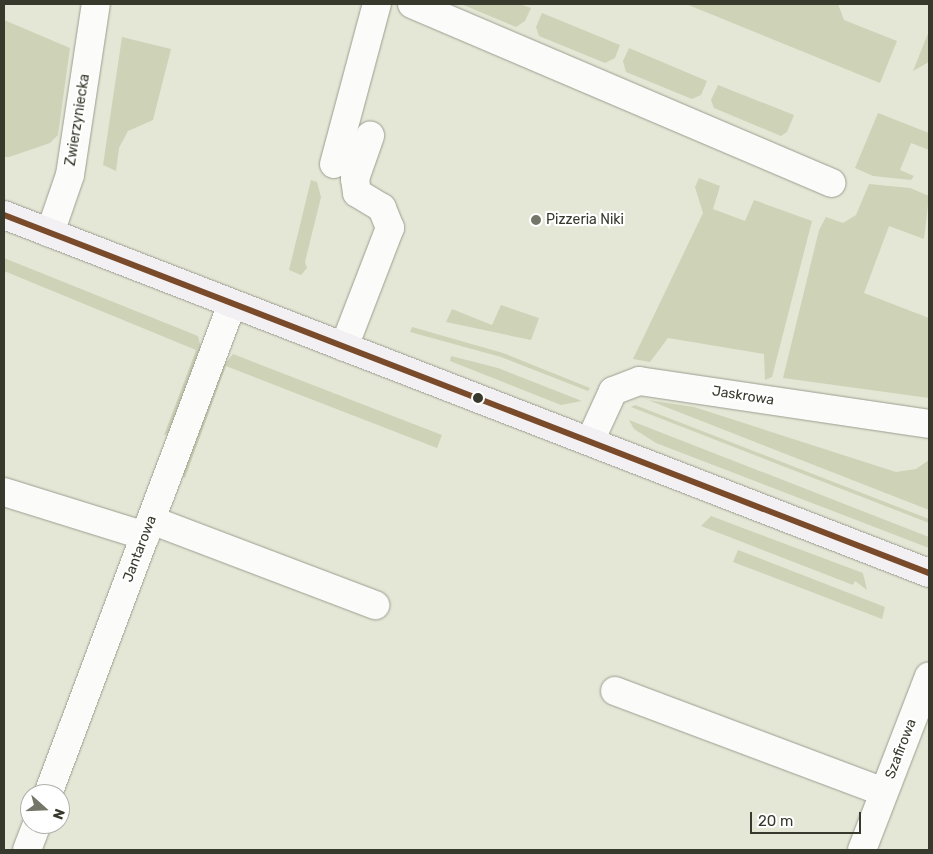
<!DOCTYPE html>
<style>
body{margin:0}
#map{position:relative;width:933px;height:854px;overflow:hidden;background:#e5e7d6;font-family:Rubik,sans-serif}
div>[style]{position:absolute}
.green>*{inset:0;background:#ced2b7}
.roads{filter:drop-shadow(0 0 1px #9b9d8f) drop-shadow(0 0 1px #9b9d8f)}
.minor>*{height:28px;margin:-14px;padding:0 14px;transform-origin:14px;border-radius:14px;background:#fbfbf9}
.major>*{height:28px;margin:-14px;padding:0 14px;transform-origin:14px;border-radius:14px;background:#f3f0f3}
.bus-1>*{height:6px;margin:-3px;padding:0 3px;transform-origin:3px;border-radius:3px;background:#7a4b2a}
.dots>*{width:14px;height:14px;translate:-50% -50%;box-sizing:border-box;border:2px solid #fff;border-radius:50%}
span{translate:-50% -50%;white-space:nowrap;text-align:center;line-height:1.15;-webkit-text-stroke:4.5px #fff;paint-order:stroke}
.street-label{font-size:14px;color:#37392c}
.poi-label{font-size:14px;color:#37392c}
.left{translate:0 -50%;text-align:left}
.frame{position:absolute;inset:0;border:5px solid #37392c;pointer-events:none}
.north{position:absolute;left:20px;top:784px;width:50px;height:50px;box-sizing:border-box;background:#fff;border:1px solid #afb0ab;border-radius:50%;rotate:110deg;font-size:14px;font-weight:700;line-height:20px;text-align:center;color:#37392c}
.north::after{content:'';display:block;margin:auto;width:18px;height:22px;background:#747668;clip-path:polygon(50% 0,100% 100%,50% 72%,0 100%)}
.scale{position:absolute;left:750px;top:812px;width:111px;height:22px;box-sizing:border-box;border:2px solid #37392c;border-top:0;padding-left:6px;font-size:15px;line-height:18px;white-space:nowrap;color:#37392c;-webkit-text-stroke:4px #fff;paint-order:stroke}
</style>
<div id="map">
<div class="green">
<i style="clip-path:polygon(461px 4px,519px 4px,531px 8px,525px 21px,516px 27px)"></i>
<i style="clip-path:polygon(686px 4px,838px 4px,844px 20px,897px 41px,880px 83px)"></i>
<i style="clip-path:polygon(542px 13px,620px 45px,615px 58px,605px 63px,539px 36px,536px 27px)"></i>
<i style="clip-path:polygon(4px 20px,70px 48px,58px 135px,50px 143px,9px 157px,4px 157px)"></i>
<i style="clip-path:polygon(929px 31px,929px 62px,913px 71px)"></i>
<i style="clip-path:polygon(122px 37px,171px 49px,153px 120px,128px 131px,119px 148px,116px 171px,103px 165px)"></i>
<i style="clip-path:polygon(629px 48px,707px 81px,701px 95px,692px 99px,626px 72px,623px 61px)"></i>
<i style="clip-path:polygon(718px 85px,794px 115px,787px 132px,781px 136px,714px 108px,711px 100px)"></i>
<i style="clip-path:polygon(878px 113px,929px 133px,929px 150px,911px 143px,900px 170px,914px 176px,911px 180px,873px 176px,855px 168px)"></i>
<i style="clip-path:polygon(699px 178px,720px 186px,713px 209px,745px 221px,754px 200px,812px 221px,772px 377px,765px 380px,764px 354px,668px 338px,650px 362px,633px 359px,703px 213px,695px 187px)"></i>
<i style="clip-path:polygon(311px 180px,317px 182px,321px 197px,305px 262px,307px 268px,301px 275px,289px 270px)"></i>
<i style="clip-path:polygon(869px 184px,910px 188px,929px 196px,924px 239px,889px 226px,864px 293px,929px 318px,929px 398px,783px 378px,819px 230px,826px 217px,843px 223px,856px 215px)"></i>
<i style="clip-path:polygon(4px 258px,198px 336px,201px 348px,170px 433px,164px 435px,196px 350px,4px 271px)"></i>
<i style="clip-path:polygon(501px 305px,539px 318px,531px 340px,446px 322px,452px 309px,492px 325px)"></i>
<i style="clip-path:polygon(412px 327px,503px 353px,590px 388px,588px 391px,501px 357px,410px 332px)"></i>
<i style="clip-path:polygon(233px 354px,442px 435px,437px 448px,226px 366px,185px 478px,182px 476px,224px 365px)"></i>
<i style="clip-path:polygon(451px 356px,498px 368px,582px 401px,561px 405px,450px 361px)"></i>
<i style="clip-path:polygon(648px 400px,694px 407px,896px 472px,916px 469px,929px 460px,929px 510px)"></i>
<i style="clip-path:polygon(635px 405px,929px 519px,929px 523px,631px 407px)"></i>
<i style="clip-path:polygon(629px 420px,929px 537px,929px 548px,656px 443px,634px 429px)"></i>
<i style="clip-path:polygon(711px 516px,863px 573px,867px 590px,855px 581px,853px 585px,701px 526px)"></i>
<i style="clip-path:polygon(738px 550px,885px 607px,882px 619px,733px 562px)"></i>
</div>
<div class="roads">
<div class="minor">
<i style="left:412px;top:4px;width:456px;rotate:23.1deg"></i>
<i style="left:334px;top:164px;width:166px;rotate:-75deg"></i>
<i style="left:50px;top:233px;width:61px;rotate:-71deg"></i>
<i style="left:70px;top:175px;width:173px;rotate:-81.4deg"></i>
<i style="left:344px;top:347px;width:128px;rotate:-68.9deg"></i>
<i style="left:390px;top:228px;width:22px;rotate:-112deg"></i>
<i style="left:382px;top:208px;width:29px;rotate:-149deg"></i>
<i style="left:357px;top:193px;width:14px;rotate:-98deg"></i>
<i style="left:355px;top:179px;width:46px;rotate:-70.8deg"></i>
<i style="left:590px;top:441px;width:55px;rotate:-65.3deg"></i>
<i style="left:613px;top:391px;width:28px;rotate:-21deg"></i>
<i style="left:639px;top:381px;width:293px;rotate:8.4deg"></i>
<i style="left:4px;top:492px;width:148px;rotate:17.3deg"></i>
<i style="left:151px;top:520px;width:240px;rotate:20.8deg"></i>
<i style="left:615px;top:691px;width:287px;rotate:20.6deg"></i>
<i style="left:48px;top:794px;width:523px;rotate:-69.42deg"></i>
<i style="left:27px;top:850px;width:28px;rotate:-69deg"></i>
<i style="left:862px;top:850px;width:186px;rotate:-68.9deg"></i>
</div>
<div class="major">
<i style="left:4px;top:215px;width:992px;rotate:21.16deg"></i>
</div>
</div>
<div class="bus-1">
<i style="left:4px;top:215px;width:992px;rotate:21.16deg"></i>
</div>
<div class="dots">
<i style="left:536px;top:220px;background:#747668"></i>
<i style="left:478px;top:398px;background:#37392c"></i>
</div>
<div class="street-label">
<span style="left:78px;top:120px;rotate:-81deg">Zwierzyniecka</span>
<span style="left:743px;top:396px;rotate:9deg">Jaskrowa</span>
<span style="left:140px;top:549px;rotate:-69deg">Jantarowa</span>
<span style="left:901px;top:749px;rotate:-69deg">Szafirowa</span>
</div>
<div class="poi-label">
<span class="left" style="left:546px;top:220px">Pizzeria Niki</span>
</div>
<div class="frame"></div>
<div class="north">N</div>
<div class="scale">20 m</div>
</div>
